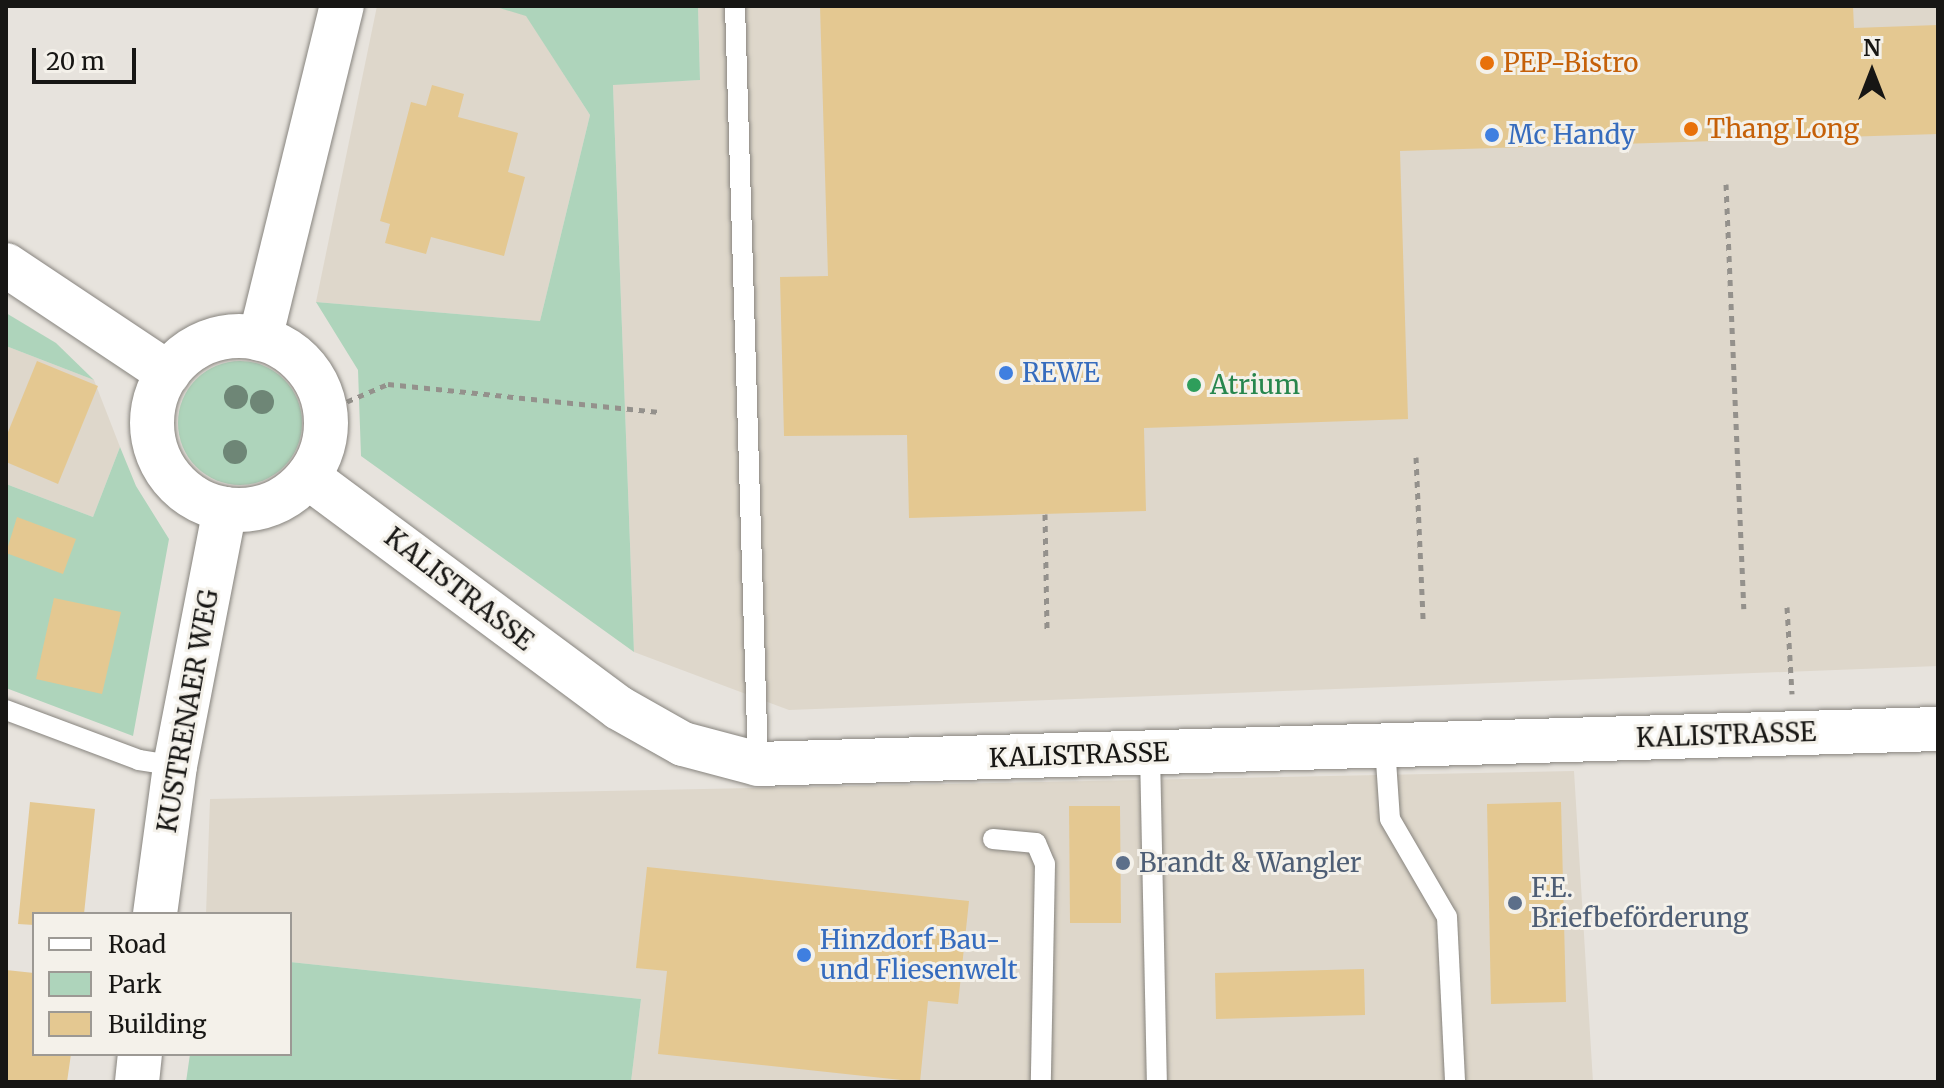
<!DOCTYPE html>
<meta charset="utf-8">
<style>
body{margin:0}
#map{position:relative;width:1944px;height:1088px;overflow:hidden;background:#e7e3dd;font-family:Merriweather,serif}
div>[style]{position:absolute}
.built>*{inset:0;background:#ded7cb}
.green>*{inset:0;background:#aed4bb}
.round{border-radius:50%}
.building>*{inset:0;background:#e4c891}
.path>*{height:5px;margin-top:-2.5px;transform-origin:0;background:repeating-linear-gradient(90deg,#94918c 0 6px,transparent 0 12px)}
.roads{filter:drop-shadow(0 0 2px #87847e) drop-shadow(0 0 2px #87847e)}
.service>*{height:20px;margin:-10px;padding:0 10px;transform-origin:10px;border-radius:10px;background:#fff}
.tertiary>*{height:44px;margin:-22px;padding:0 22px;transform-origin:22px;border-radius:22px;background:#fff}
.tertiary>.ring{margin:-22px;padding:0;box-sizing:content-box;background:none;border:44px solid #fff;border-radius:50%}
.trees>*{width:24px;height:24px;margin:-12px;border-radius:50%;background:#6e8676}
.dots>*{width:22px;height:22px;translate:-50% -50%;box-sizing:border-box;border:4px solid #f4f1ea;border-radius:50%}
span{translate:-50% -50%;white-space:nowrap;text-align:center;line-height:1.15;-webkit-text-stroke:6px #f4f1ea;paint-order:stroke}
.food-label{font-size:26px;color:#c56008}
.left{translate:0 -50%;text-align:left}
.shop-label{font-size:26px;color:#366cbe}
.leisure-label{font-size:26px;color:#27864d}
.street-label{font-size:26px;color:#171614}
.service-label{font-size:26px;color:#4e5e75}
.frame{position:absolute;inset:0;border:8px solid #171614;pointer-events:none}
.legend{position:absolute;left:32px;top:912px;width:260px;height:144px;box-sizing:border-box;background:#f4f1ea;border:2px solid #9c9994;margin:0;padding:10px 14px;list-style:none;font-size:24px;color:#171614}
.legend li{display:flex;align-items:center;gap:16px;height:40px}
.legend b{width:40px;border:2px solid #9c9994}
.north{position:absolute;left:1832px;top:32px;width:80px;height:80px;-webkit-text-stroke:6px #f4f1ea;paint-order:stroke;rotate:0deg;font-size:22px;font-weight:700;line-height:32px;text-align:center;color:#171614}
.north::after{content:'';display:block;margin:auto;width:28px;height:36px;background:#171614;clip-path:polygon(50% 0,100% 100%,50% 72%,0 100%)}
.scale{position:absolute;left:32px;top:48px;width:104px;height:36px;box-sizing:border-box;border:4px solid #171614;border-top:0;padding-left:10px;font-size:24px;line-height:28px;white-space:nowrap;color:#171614;-webkit-text-stroke:6px #f4f1ea;paint-order:stroke}
</style>
<div id="map">
<div class="built">
<i style="clip-path:polygon(377px 6px,493px 6px,526px 15px,590px 115px,540px 321px,316px 302px)"></i>
<i style="clip-path:polygon(698px 6px,1938px 6px,1938px 666px,789px 710px,634px 652px,613px 84px,700px 80px)"></i>
<i style="clip-path:polygon(6px 346px,94px 380px,120px 447px,93px 517px,6px 484px)"></i>
<i style="clip-path:polygon(1574px 771px,1593px 1082px,631px 1082px,641px 999px,290px 962px,290px 914px,206px 914px,210px 799px)"></i>
</div>
<div class="green">
<i style="clip-path:polygon(493px 6px,698px 6px,700px 80px,613px 85px,634px 652px,361px 456px,358px 370px,316px 302px,540px 321px,590px 115px,526px 16px)"></i>
<i style="clip-path:polygon(6px 313px,56px 343px,94px 380px,6px 346px)"></i>
<i class="round" style="left:178px;top:361px;width:124px;height:124px"></i>
<i style="clip-path:polygon(120px 447px,136px 486px,169px 539px,133px 736px,6px 688px,6px 484px,93px 517px)"></i>
<i style="clip-path:polygon(290px 962px,641px 999px,631px 1082px,186px 1082px,190px 1054px,290px 1054px)"></i>
</div>
<div class="building">
<i style="clip-path:polygon(820px 6px,1853px 6px,1854px 28px,1938px 25px,1938px 134px,1400px 151px,1408px 419px,1144px 428px,1146px 511px,909px 518px,907px 435px,784px 436px,780px 277px,828px 276px)"></i>
<i style="clip-path:polygon(432px 85px,464px 94px,458px 117px,518px 133px,508px 172px,525px 177px,504px 256px,431px 237px,426px 254px,385px 243px,390px 224px,380px 221px,411px 102px,426px 106px)"></i>
<i style="clip-path:polygon(37px 361px,98px 386px,58px 484px,6px 462px,6px 437px)"></i>
<i style="clip-path:polygon(17px 517px,76px 539px,63px 574px,6px 553px)"></i>
<i style="clip-path:polygon(54px 598px,121px 612px,102px 694px,36px 679px)"></i>
<i style="clip-path:polygon(30px 802px,95px 809px,84px 914px,34px 914px,34px 925px,18px 924px)"></i>
<i style="clip-path:polygon(1561px 802px,1566px 1002px,1491px 1004px,1487px 804px)"></i>
<i style="clip-path:polygon(1069px 806px,1120px 806px,1121px 923px,1070px 923px)"></i>
<i style="clip-path:polygon(647px 867px,969px 901px,958px 1004px,928px 1001px,920px 1082px,658px 1054px,667px 971px,636px 968px)"></i>
<i style="clip-path:polygon(1364px 969px,1365px 1015px,1216px 1019px,1215px 973px)"></i>
<i style="clip-path:polygon(6px 970px,34px 973px,34px 1054px,71px 1054px,67px 1082px,6px 1082px)"></i>
</div>
<div class="path">
<i style="left:1726px;top:184px;width:425px;rotate:87.6deg"></i>
<i style="left:325px;top:411px;width:69px;rotate:-23.2deg"></i>
<i style="left:388px;top:384px;width:273px;rotate:5.9deg"></i>
<i style="left:1416px;top:457px;width:163px;rotate:87.5deg"></i>
<i style="left:1045px;top:514px;width:119px;rotate:89deg"></i>
<i style="left:1787px;top:607px;width:87px;rotate:86.7deg"></i>
</div>
<div class="roads">
<div class="service">
<i style="left:735px;top:6px;width:758px;rotate:88.26deg"></i>
<i style="left:6px;top:710px;width:142px;rotate:20.6deg"></i>
<i style="left:139px;top:760px;width:36px;rotate:9deg"></i>
<i style="left:1385px;top:746px;width:73px;rotate:86.1deg"></i>
<i style="left:1390px;top:819px;width:113px;rotate:59.8deg"></i>
<i style="left:1447px;top:917px;width:165px;rotate:87.2deg"></i>
<i style="left:1150px;top:753px;width:329px;rotate:88.8deg"></i>
<i style="left:993px;top:839px;width:43px;rotate:5.3deg"></i>
<i style="left:1036px;top:843px;width:23px;rotate:67deg"></i>
<i style="left:1045px;top:864px;width:218px;rotate:91.1deg"></i>
</div>
<div class="tertiary">
<i style="left:6px;top:265px;width:195px;rotate:33.7deg"></i>
<i class="ring" style="left:152px;top:336px;width:130px;height:130px"></i>
<i style="left:260px;top:339px;width:343px;rotate:-76.2deg"></i>
<i style="left:308px;top:477px;width:387px;rotate:36.6deg"></i>
<i style="left:619px;top:708px;width:73px;rotate:29.4deg"></i>
<i style="left:683px;top:744px;width:78px;rotate:14.9deg"></i>
<i style="left:758px;top:764px;width:1181px;rotate:-1.7deg"></i>
<i style="left:155px;top:914px;width:149px;rotate:-82.3deg"></i>
<i style="left:175px;top:766px;width:262px;rotate:-79deg"></i>
<i style="left:137px;top:1082px;width:28px;rotate:-84deg"></i>
</div>
</div>
<div class="trees">
<i style="left:236px;top:397px"></i>
<i style="left:262px;top:402px"></i>
<i style="left:235px;top:452px"></i>
</div>
<div class="dots">
<i style="left:1487px;top:63px;background:#e8710a"></i>
<i style="left:1691px;top:129px;background:#e8710a"></i>
<i style="left:1492px;top:135px;background:#3f7fe0"></i>
<i style="left:1006px;top:373px;background:#3f7fe0"></i>
<i style="left:1194px;top:385px;background:#2e9e5b"></i>
<i style="left:1123px;top:863px;background:#5c6f8a"></i>
<i style="left:1515px;top:903px;background:#5c6f8a"></i>
<i style="left:804px;top:955px;background:#3f7fe0"></i>
</div>
<div class="food-label">
<span class="left" style="left:1503px;top:63px">PEP-Bistro</span>
<span class="left" style="left:1707px;top:129px">Thang Long</span>
</div>
<div class="shop-label">
<span class="left" style="left:1508px;top:135px">Mc Handy</span>
<span class="left" style="left:1022px;top:373px">REWE</span>
<span class="left" style="left:820px;top:955px">Hinzdorf Bau-<br>und Fliesenwelt</span>
</div>
<div class="leisure-label">
<span class="left" style="left:1210px;top:385px">Atrium</span>
</div>
<div class="street-label">
<span style="left:459px;top:589px;rotate:38deg">KALISTRASSE</span>
<span style="left:188px;top:711px;rotate:-80deg">KUSTRENAER WEG</span>
<span style="left:1726px;top:735px;rotate:-2deg">KALISTRASSE</span>
<span style="left:1079px;top:755px;rotate:-2deg">KALISTRASSE</span>
</div>
<div class="service-label">
<span class="left" style="left:1139px;top:863px">Brandt &amp; Wangler</span>
<span class="left" style="left:1531px;top:903px">F.E.<br>Briefbeförderung</span>
</div>
<div class="frame"></div>
<ul class="legend">
<li><b style="height:10px;background:#fff"></b>Road</li>
<li><b style="height:22px;background:#aed4bb"></b>Park</li>
<li><b style="height:22px;background:#e4c891"></b>Building</li>
</ul>
<div class="north">N</div>
<div class="scale">20 m</div>
</div>
